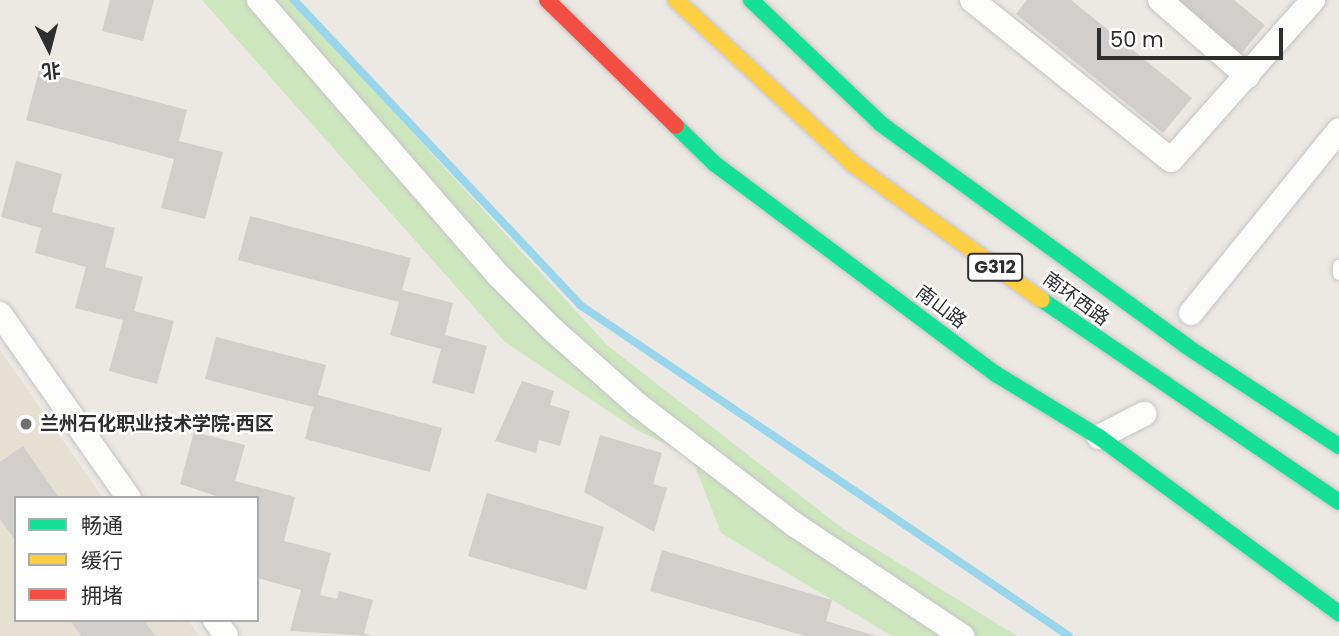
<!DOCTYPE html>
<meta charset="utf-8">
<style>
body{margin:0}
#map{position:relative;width:1339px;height:636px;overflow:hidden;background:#ece8e4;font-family:Poppins,"Noto Sans SC",sans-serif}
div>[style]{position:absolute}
.education>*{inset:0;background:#e6e0d3}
.green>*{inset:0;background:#cee6be}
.stream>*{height:8px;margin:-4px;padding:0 4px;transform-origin:4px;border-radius:4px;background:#99d6ec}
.building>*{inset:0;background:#d1cecb}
.roads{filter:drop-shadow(0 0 2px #c5c4c5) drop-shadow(0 0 2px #c5c4c5)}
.lane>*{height:12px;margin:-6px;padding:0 6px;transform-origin:6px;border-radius:6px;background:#fcfcfb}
.street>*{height:24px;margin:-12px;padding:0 12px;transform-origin:12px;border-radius:12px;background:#fcfcfb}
.fast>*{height:16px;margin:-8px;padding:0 8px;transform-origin:8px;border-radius:8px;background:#16e098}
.slow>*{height:16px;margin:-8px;padding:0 8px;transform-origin:8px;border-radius:8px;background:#ffcf43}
.jam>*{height:16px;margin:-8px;padding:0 8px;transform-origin:8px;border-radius:8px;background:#f24e42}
.dots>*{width:19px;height:19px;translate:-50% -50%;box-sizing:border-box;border:4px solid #fff;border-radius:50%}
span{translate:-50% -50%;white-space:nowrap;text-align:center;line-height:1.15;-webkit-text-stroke:5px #fff;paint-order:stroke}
.shield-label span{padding:2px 5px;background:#fff;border:2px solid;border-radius:5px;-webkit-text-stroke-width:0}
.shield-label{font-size:18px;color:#2e2e2e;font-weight:700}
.street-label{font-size:19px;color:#2e2e2e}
.poi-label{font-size:19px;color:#2e2e2e;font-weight:700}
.left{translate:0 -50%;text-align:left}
.legend{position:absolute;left:14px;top:496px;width:245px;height:126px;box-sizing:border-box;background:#fff;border:2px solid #ababab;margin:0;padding:9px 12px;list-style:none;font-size:21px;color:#2e2e2e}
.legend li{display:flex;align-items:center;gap:14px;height:35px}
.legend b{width:35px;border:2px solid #ababab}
.north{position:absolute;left:14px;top:14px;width:70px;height:70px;-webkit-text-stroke:5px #fff;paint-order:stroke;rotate:174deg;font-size:19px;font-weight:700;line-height:28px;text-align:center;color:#2e2e2e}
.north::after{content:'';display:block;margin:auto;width:24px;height:32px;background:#2e2e2e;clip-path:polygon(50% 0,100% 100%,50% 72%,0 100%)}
.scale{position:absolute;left:1097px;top:28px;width:186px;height:32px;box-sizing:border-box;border:4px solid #2e2e2e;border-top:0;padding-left:9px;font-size:21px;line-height:24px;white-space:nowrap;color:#2e2e2e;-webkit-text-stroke:5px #fff;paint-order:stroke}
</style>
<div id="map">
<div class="education">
<i style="clip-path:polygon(0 350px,103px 498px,16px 498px,16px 620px,188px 620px,199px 636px,0 636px)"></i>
</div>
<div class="green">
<i style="clip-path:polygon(202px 0,291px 0,607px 345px,842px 528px,1017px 636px,892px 636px,721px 533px,691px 456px,635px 429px,505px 342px)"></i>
</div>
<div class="stream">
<i style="left:294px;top:0;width:418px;rotate:46.8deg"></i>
<i style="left:580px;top:305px;width:590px;rotate:34.09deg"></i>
</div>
<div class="building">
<i style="clip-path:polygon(110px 0,154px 0,143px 41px,102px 31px)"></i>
<i style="clip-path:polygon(1027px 0,1071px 0,1192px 98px,1163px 133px,1016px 14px)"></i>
<i style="clip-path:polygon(1173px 0,1234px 0,1265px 25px,1241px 54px)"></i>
<i style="clip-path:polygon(39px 71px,187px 110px,179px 141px,223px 152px,205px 219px,161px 208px,174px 159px,26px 120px)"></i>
<i style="clip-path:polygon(16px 161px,62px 174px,52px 212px,115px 228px,105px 267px,143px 277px,134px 311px,174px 321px,157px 384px,109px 371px,123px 320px,75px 308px,86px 267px,35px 253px,41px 228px,1px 217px)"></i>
<i style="clip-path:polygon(250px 216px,411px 258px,402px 290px,453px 303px,445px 335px,487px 346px,474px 394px,432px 383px,441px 349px,390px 335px,399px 302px,238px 260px)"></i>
<i style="clip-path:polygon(216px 337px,326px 365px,318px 395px,442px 428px,430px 472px,305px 439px,313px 407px,205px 379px)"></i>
<i style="clip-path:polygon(522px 381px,554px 391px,550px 405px,570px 411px,560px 446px,539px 440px,536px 453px,495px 441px)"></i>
<i style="clip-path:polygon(194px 432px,245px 445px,235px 481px,295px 497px,284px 541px,331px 553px,320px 595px,337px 599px,339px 591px,373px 600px,364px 633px,371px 636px,290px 631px,301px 590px,257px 578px,257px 498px,222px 498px,180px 484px)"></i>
<i style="clip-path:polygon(600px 435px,662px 453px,653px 484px,667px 488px,654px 532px,584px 492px)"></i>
<i style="clip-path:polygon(23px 446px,59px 498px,16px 498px,16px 541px,0 519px,0 462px)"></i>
<i style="clip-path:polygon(487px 493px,604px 527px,586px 590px,468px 556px)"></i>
<i style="clip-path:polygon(662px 550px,832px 600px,826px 621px,876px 636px,805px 636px,650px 591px)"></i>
<i style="clip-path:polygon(70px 620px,144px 620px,155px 636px,81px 636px)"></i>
</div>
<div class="roads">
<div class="lane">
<i style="left:1339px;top:266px;width:8px;rotate:90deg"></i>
</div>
<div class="street">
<i style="left:259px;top:0;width:364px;rotate:49deg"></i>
<i style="left:498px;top:275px;width:76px;rotate:45deg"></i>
<i style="left:552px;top:329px;width:115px;rotate:41.5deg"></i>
<i style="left:638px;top:405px;width:198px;rotate:37.4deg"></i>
<i style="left:795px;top:525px;width:201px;rotate:33.6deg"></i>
<i style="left:972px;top:0;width:255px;rotate:38.8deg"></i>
<i style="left:1171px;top:160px;width:214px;rotate:-48.4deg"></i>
<i style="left:1160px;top:0;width:116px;rotate:41.1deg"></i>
<i style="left:1191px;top:313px;width:235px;rotate:-51deg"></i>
<i style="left:0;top:314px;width:225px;rotate:55deg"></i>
<i style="left:1099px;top:437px;width:51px;rotate:-27.1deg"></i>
<i style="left:215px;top:620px;width:19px;rotate:55deg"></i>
</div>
<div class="fast">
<i style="left:751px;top:0;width:180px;rotate:43.6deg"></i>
<i style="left:881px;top:124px;width:377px;rotate:36deg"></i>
<i style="left:1186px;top:346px;width:183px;rotate:33.2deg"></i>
<i style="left:676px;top:126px;width:54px;rotate:44.3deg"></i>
<i style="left:715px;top:164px;width:351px;rotate:36.8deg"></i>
<i style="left:996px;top:374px;width:121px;rotate:31.5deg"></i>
<i style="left:1099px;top:437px;width:298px;rotate:36.3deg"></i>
<i style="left:1042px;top:300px;width:359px;rotate:34.2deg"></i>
</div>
<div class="slow">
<i style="left:676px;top:0;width:243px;rotate:42.8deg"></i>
<i style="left:854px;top:165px;width:231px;rotate:35.7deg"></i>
</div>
<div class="jam">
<i style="left:547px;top:0;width:180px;rotate:44.3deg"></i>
</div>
</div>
<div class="dots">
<i style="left:26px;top:424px;background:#706f6e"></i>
</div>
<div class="shield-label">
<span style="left:995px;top:267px">G312</span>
</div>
<div class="street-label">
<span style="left:1076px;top:299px;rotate:36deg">南环西路</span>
<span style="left:941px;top:307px;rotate:37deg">南山路</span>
</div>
<div class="poi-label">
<span class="left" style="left:40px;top:424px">兰州石化职业技术学院·西区</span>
</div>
<ul class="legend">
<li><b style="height:9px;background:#16e098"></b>畅通</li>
<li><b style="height:9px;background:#ffcf43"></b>缓行</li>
<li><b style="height:9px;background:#f24e42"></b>拥堵</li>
</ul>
<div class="north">北</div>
<div class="scale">50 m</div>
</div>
